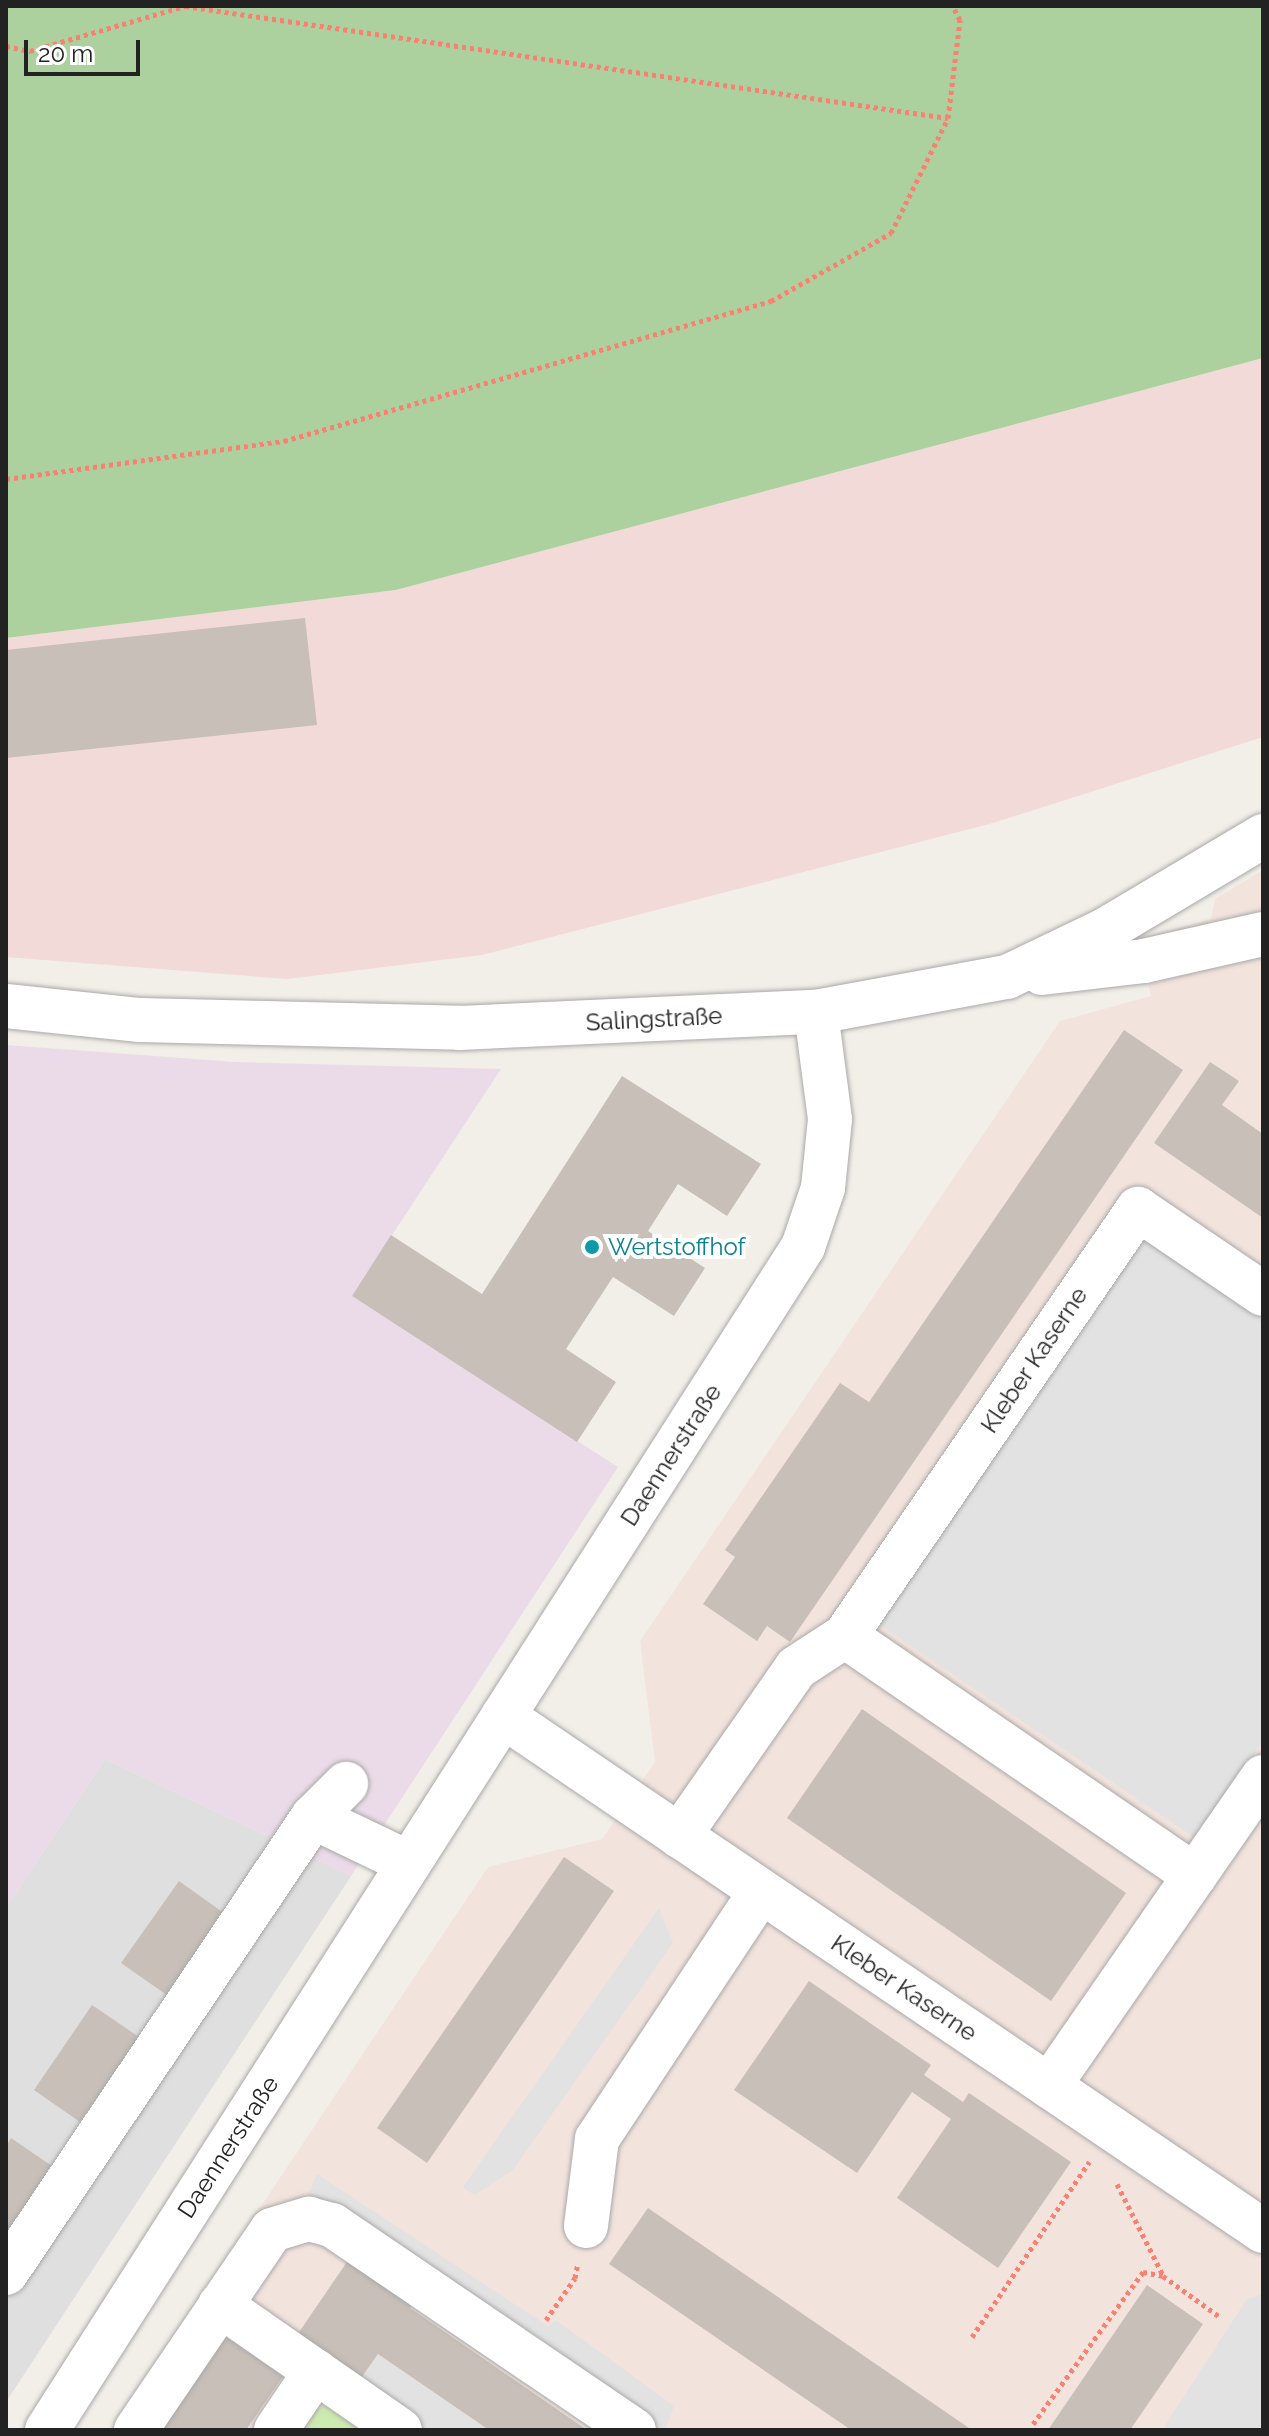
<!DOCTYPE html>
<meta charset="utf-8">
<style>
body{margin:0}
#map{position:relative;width:1269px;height:2436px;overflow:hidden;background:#f2efe9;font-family:Raleway,sans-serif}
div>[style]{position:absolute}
.residential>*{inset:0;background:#e0dfdf}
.commercial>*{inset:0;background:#f2dad9}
.industrial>*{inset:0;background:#ebdbe8}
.military>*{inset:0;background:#f3e3dd}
.grass>*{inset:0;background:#cdebb0}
.forest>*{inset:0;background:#add19e}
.parking>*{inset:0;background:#e2e2e2}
.building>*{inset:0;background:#c7bfb8}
.path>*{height:5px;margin-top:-2.5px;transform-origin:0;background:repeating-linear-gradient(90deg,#fa8072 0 4px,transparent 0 8px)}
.roads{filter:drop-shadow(0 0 2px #a9a9a9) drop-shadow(0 0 2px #a9a9a9)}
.minor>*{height:44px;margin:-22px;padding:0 22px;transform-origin:22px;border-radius:22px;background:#fff}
.dots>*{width:22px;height:22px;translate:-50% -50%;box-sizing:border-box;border:4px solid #fff;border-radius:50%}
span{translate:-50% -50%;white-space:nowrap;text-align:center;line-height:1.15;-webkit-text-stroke:8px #fff;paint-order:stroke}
.street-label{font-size:24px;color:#222}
.culture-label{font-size:24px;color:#0d838f}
.left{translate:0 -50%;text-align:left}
.frame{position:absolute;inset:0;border:8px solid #222;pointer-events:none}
.scale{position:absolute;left:24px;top:40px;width:116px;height:36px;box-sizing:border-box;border:4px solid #222;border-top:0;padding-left:10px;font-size:24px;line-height:28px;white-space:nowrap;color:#222;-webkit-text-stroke:6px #fff;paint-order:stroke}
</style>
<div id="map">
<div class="residential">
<i style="clip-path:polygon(105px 1759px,351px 1876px,6px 2402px,6px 1908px)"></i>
</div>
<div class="commercial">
<i style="clip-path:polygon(1263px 358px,1263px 737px,993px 823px,482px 955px,287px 979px,6px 957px,6px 638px,396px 590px)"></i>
</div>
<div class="industrial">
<i style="clip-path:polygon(6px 1045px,235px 1062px,501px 1069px,352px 1296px,618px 1467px,351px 1876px,105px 1759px,6px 1908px)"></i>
</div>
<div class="military">
<i style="clip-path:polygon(1263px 870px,1263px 2430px,111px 2430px,488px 1867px,602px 1839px,655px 1762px,640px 1641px,1060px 1021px,1151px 996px,1138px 939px,1211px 919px,1215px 899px)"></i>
</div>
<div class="grass">
<i style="clip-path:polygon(337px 2404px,375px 2430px,299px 2430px,312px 2409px)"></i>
</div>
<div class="forest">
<i style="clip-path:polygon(6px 6px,1263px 6px,1263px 358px,396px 590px,6px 638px)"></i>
</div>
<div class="parking">
<i style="clip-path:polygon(1140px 1231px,1263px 1315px,1263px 1741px,1196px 1839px,874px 1621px)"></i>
<i style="clip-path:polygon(659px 1908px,673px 1943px,512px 2171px,474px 2195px,463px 2187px)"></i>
<i style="clip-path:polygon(317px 2174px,548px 2326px,556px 2320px,674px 2406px,665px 2430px,308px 2194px)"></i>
<i style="clip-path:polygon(1263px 2294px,1263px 2430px,1162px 2430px,1247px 2299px)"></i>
<i style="clip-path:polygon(378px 2354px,489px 2430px,430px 2430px,359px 2381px)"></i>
</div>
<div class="building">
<i style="clip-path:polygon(305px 618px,317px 725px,6px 758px,6px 650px)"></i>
<i style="clip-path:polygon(1124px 1030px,1183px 1070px,790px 1642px,767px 1626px,757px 1641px,703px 1604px,735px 1557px,725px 1550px,840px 1383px,869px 1402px)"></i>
<i style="clip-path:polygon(1210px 1062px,1239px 1081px,1222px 1105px,1263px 1134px,1263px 1218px,1154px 1143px)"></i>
<i style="clip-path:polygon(622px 1076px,761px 1164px,727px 1216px,678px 1184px,648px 1231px,705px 1268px,674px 1316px,613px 1277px,566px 1349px,616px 1382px,577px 1442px,352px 1296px,391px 1235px,482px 1294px)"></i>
<i style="clip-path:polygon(862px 1709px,1126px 1893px,1051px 2001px,787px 1818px)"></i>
<i style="clip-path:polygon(564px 1857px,614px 1891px,427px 2163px,377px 2128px)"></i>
<i style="clip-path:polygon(179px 1881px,228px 1916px,171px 1998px,121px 1963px)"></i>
<i style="clip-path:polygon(809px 1981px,931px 2065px,924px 2075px,963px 2102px,969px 2093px,1071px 2162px,998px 2268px,897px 2198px,951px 2119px,912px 2092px,857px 2173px,734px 2090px)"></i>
<i style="clip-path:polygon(92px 2005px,139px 2037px,80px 2122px,34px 2090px)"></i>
<i style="clip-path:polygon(11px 2138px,52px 2166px,6px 2234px,6px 2146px)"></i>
<i style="clip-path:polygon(648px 2208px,972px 2430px,851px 2430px,609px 2264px)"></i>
<i style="clip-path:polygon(351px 2256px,415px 2300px,410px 2308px,587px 2430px,489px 2430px,378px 2354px,359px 2381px,295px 2338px)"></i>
<i style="clip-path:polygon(1147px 2285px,1203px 2324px,1130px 2430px,1048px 2430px)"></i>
<i style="clip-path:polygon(222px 2334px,283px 2376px,246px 2430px,156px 2430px)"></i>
</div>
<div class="path">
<i style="left:185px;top:6px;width:771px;rotate:8.35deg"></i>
<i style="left:6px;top:46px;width:25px;rotate:12deg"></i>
<i style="left:30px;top:51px;width:161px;rotate:-16.2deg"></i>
<i style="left:6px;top:479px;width:281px;rotate:-7.8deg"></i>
<i style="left:284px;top:441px;width:507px;rotate:-16.04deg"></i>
<i style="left:771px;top:301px;width:138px;rotate:-29.5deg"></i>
<i style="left:891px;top:233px;width:128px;rotate:-63.6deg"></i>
<i style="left:948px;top:118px;width:99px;rotate:-83deg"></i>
<i style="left:960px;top:20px;width:16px;rotate:-117deg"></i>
<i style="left:1117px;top:2184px;width:102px;rotate:63.2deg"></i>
<i style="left:546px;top:2320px;width:51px;rotate:-55.4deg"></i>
<i style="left:575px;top:2278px;width:15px;rotate:-79deg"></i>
<i style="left:972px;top:2337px;width:211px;rotate:-56.2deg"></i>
<i style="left:1033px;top:2424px;width:188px;rotate:-54.1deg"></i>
<i style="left:1143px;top:2272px;width:20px;rotate:11deg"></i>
<i style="left:1163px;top:2276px;width:70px;rotate:35.7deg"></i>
</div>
<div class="roads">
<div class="minor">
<i style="left:1042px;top:973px;width:103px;rotate:-6.7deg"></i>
<i style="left:1144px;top:961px;width:122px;rotate:-12.8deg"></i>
<i style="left:6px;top:1006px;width:135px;rotate:6deg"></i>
<i style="left:140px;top:1020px;width:320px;rotate:1.4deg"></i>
<i style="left:460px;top:1028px;width:356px;rotate:-2.6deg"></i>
<i style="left:816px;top:1012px;width:194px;rotate:-10.4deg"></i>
<i style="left:1007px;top:977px;width:111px;rotate:-25.6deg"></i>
<i style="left:1107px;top:929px;width:182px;rotate:-30.8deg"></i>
<i style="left:845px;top:1636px;width:518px;rotate:-55.54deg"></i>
<i style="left:1138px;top:1209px;width:151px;rotate:34.2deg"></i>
<i style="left:503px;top:1716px;width:918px;rotate:34.12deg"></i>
<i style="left:313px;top:1817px;width:47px;rotate:-45deg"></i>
<i style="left:679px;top:1836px;width:205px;rotate:-55.1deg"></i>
<i style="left:796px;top:1668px;width:59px;rotate:-33.1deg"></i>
<i style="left:845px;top:1636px;width:424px;rotate:34.4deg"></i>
<i style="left:1049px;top:2086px;width:376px;rotate:-55.3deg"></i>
<i style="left:586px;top:2226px;width:88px;rotate:-82.8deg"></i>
<i style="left:597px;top:2139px;width:297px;rotate:-56.5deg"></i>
<i style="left:6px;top:2273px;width:550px;rotate:-56.05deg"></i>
<i style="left:313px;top:1817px;width:106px;rotate:25.6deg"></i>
<i style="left:220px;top:2305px;width:219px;rotate:34.8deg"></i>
<i style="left:47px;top:2430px;width:1404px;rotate:-57.42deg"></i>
<i style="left:803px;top:1247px;width:62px;rotate:-71.3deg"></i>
<i style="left:823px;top:1188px;width:69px;rotate:-84.2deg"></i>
<i style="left:830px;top:1119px;width:108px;rotate:-97.5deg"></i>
<i style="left:136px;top:2430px;width:242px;rotate:-55.8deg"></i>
<i style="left:272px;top:2230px;width:39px;rotate:-17deg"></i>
<i style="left:309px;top:2219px;width:24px;rotate:15deg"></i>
<i style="left:332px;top:2225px;width:365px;rotate:34.2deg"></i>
<i style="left:276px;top:2430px;width:71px;rotate:-55.9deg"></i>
</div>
</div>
<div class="dots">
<i style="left:592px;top:1247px;background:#0f9aa8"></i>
</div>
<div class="street-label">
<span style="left:654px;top:1019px;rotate:-3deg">Salingstraße</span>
<span style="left:1034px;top:1360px;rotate:-56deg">Kleber Kaserne</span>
<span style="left:671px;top:1455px;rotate:-57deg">Daennerstraße</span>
<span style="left:904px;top:1988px;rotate:34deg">Kleber Kaserne</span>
<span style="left:228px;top:2147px;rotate:-57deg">Daennerstraße</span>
</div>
<div class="culture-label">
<span class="left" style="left:608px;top:1247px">Wertstoffhof</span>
</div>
<div class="frame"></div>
<div class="scale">20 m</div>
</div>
